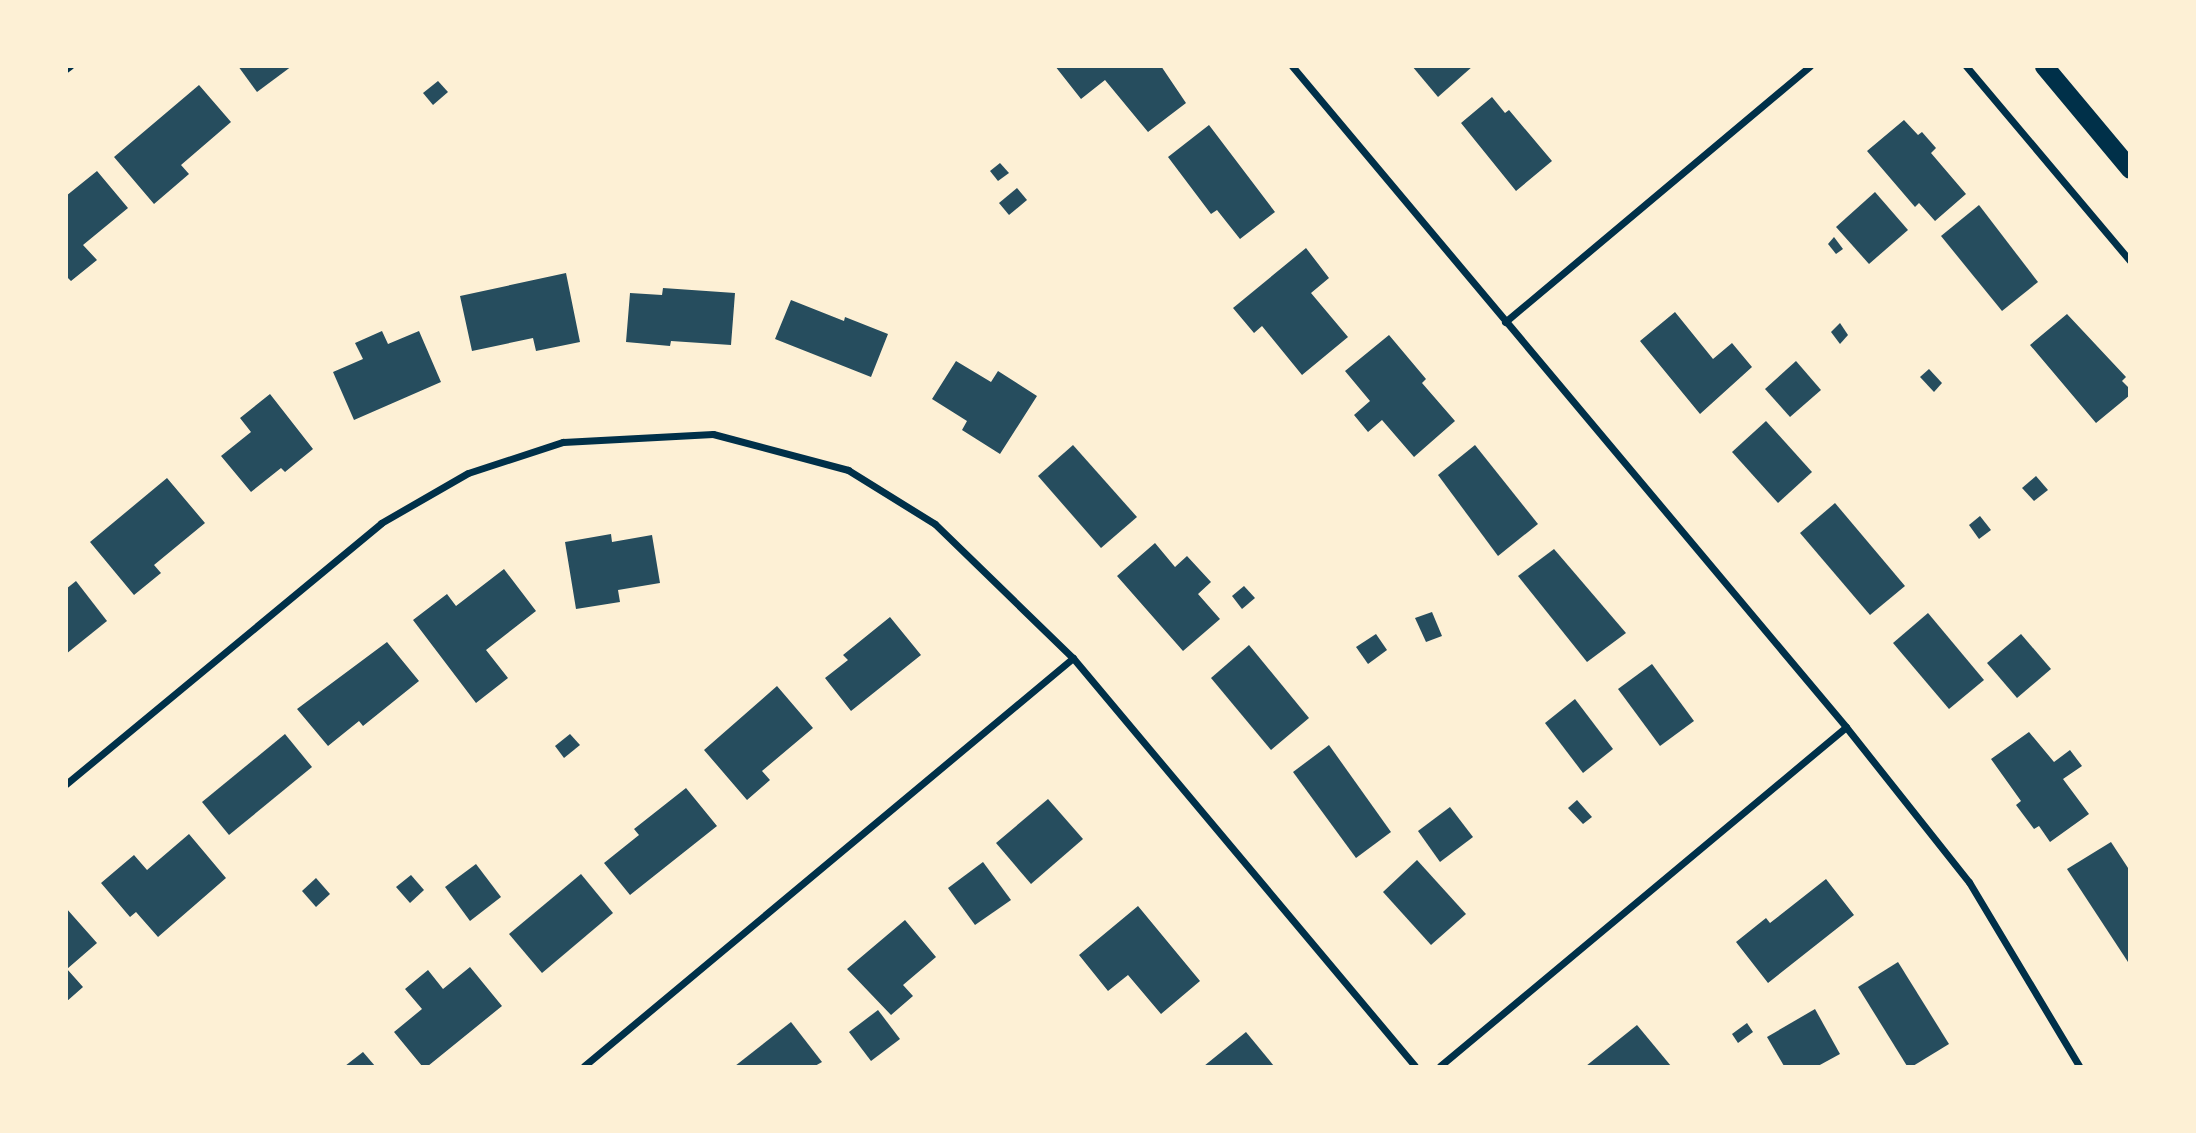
<!DOCTYPE html>
<style>
body{margin:0}
#map{position:relative;width:2196px;height:1133px;overflow:hidden;background:#fdf0d5;font-family:"Alegreya Sans",sans-serif}
div>[style]{position:absolute}
.building>*{inset:0;background:#264d5e}
.minor>*{height:7px;margin:-3.5px;padding:0 3.5px;transform-origin:3.5px;border-radius:3.5px;background:#003049}
.trunk>*{height:19px;margin:-9.5px;padding:0 9.5px;transform-origin:9.5px;border-radius:9.5px;background:#003049}
span{translate:-50% -50%;white-space:nowrap;text-align:center;line-height:1.15;-webkit-text-stroke:7px #fdf0d5;paint-order:stroke}
.frame{position:absolute;inset:0;border:68px solid #fdf0d5;pointer-events:none}
</style>
<div id="map">
<div class="building">
<i style="clip-path:polygon(238px 66px,292px 66px,257px 92px)"></i>
<i style="clip-path:polygon(1055px 66px,1161px 66px,1186px 103px,1148px 132px,1105px 80px,1081px 99px)"></i>
<i style="clip-path:polygon(1412px 66px,1473px 66px,1438px 97px)"></i>
<i style="clip-path:polygon(438px 81px,448px 92px,433px 105px,423px 93px)"></i>
<i style="clip-path:polygon(199px 85px,231px 122px,181px 165px,189px 174px,154px 204px,114px 157px)"></i>
<i style="clip-path:polygon(1492px 97px,1505px 113px,1509px 110px,1552px 161px,1516px 191px,1461px 123px)"></i>
<i style="clip-path:polygon(1904px 120px,1918px 135px,1922px 132px,1936px 148px,1931px 153px,1966px 194px,1935px 221px,1919px 203px,1915px 207px,1867px 151px)"></i>
<i style="clip-path:polygon(1209px 125px,1275px 212px,1240px 239px,1217px 210px,1211px 214px,1168px 157px)"></i>
<i style="clip-path:polygon(1000px 163px,1009px 173px,998px 181px,990px 171px)"></i>
<i style="clip-path:polygon(97px 171px,128px 208px,83px 245px,97px 260px,71px 281px,66px 276px,66px 196px)"></i>
<i style="clip-path:polygon(1017px 188px,1027px 200px,1009px 215px,999px 203px)"></i>
<i style="clip-path:polygon(1875px 192px,1908px 230px,1869px 264px,1836px 227px)"></i>
<i style="clip-path:polygon(1979px 205px,2038px 282px,2002px 311px,1941px 236px)"></i>
<i style="clip-path:polygon(1834px 237px,1843px 249px,1836px 254px,1828px 244px)"></i>
<i style="clip-path:polygon(1306px 248px,1329px 278px,1311px 293px,1348px 337px,1302px 375px,1262px 326px,1254px 333px,1233px 308px)"></i>
<i style="clip-path:polygon(566px 273px,580px 342px,536px 351px,533px 338px,472px 351px,460px 296px)"></i>
<i style="clip-path:polygon(663px 288px,735px 293px,731px 345px,671px 341px,670px 346px,626px 342px,630px 293px,662px 295px)"></i>
<i style="clip-path:polygon(791px 300px,844px 321px,845px 317px,888px 334px,871px 377px,775px 339px)"></i>
<i style="clip-path:polygon(1675px 312px,1713px 359px,1732px 343px,1752px 367px,1700px 414px,1640px 341px)"></i>
<i style="clip-path:polygon(2067px 314px,2126px 377px,2122px 381px,2130px 389px,2130px 395px,2096px 423px,2030px 345px)"></i>
<i style="clip-path:polygon(1840px 323px,1848px 335px,1840px 344px,1831px 332px)"></i>
<i style="clip-path:polygon(382px 331px,388px 344px,419px 331px,441px 382px,354px 420px,333px 372px,363px 359px,355px 343px)"></i>
<i style="clip-path:polygon(1389px 335px,1426px 379px,1422px 383px,1455px 421px,1414px 457px,1382px 420px,1368px 432px,1354px 415px,1370px 401px,1345px 371px)"></i>
<i style="clip-path:polygon(956px 361px,991px 382px,998px 371px,1037px 396px,1000px 454px,962px 430px,967px 421px,932px 399px)"></i>
<i style="clip-path:polygon(1796px 361px,1821px 390px,1790px 417px,1765px 389px)"></i>
<i style="clip-path:polygon(1929px 369px,1942px 383px,1934px 392px,1920px 377px)"></i>
<i style="clip-path:polygon(270px 394px,313px 449px,285px 472px,281px 468px,251px 492px,221px 456px,251px 432px,240px 418px)"></i>
<i style="clip-path:polygon(1766px 421px,1812px 472px,1778px 503px,1732px 452px)"></i>
<i style="clip-path:polygon(1073px 445px,1137px 517px,1101px 548px,1038px 476px)"></i>
<i style="clip-path:polygon(1475px 445px,1538px 524px,1498px 556px,1438px 475px)"></i>
<i style="clip-path:polygon(2036px 476px,2048px 490px,2034px 501px,2022px 488px)"></i>
<i style="clip-path:polygon(167px 478px,205px 523px,154px 565px,161px 573px,134px 595px,90px 542px)"></i>
<i style="clip-path:polygon(1835px 503px,1905px 586px,1870px 615px,1800px 533px)"></i>
<i style="clip-path:polygon(1980px 516px,1991px 530px,1979px 539px,1969px 525px)"></i>
<i style="clip-path:polygon(611px 534px,612px 542px,652px 535px,660px 583px,618px 590px,620px 602px,576px 609px,565px 542px)"></i>
<i style="clip-path:polygon(1155px 543px,1175px 567px,1187px 556px,1211px 582px,1198px 594px,1220px 619px,1183px 651px,1117px 576px)"></i>
<i style="clip-path:polygon(1554px 549px,1626px 633px,1587px 662px,1518px 576px)"></i>
<i style="clip-path:polygon(504px 569px,536px 611px,486px 650px,508px 678px,476px 703px,413px 620px,447px 594px,456px 606px)"></i>
<i style="clip-path:polygon(76px 581px,107px 621px,66px 654px,66px 589px)"></i>
<i style="clip-path:polygon(1244px 586px,1255px 598px,1242px 609px,1232px 596px)"></i>
<i style="clip-path:polygon(1432px 612px,1442px 636px,1426px 642px,1415px 618px)"></i>
<i style="clip-path:polygon(1928px 613px,1984px 680px,1949px 709px,1893px 643px)"></i>
<i style="clip-path:polygon(890px 617px,921px 655px,851px 711px,825px 678px,848px 660px,843px 655px)"></i>
<i style="clip-path:polygon(1376px 634px,1387px 650px,1368px 664px,1356px 647px)"></i>
<i style="clip-path:polygon(2021px 634px,2051px 669px,2017px 698px,1987px 663px)"></i>
<i style="clip-path:polygon(387px 642px,419px 681px,363px 726px,359px 721px,328px 746px,297px 709px)"></i>
<i style="clip-path:polygon(1249px 645px,1309px 718px,1271px 750px,1211px 678px)"></i>
<i style="clip-path:polygon(1652px 664px,1694px 721px,1660px 746px,1618px 689px)"></i>
<i style="clip-path:polygon(777px 686px,813px 728px,762px 771px,770px 780px,747px 800px,704px 750px)"></i>
<i style="clip-path:polygon(1575px 699px,1613px 749px,1583px 773px,1545px 723px)"></i>
<i style="clip-path:polygon(2029px 732px,2054px 762px,2070px 750px,2082px 766px,2063px 779px,2089px 814px,2050px 842px,2039px 826px,2034px 829px,2016px 805px,2021px 801px,1991px 759px)"></i>
<i style="clip-path:polygon(285px 734px,312px 767px,229px 835px,202px 802px)"></i>
<i style="clip-path:polygon(570px 734px,580px 745px,564px 758px,555px 746px)"></i>
<i style="clip-path:polygon(1329px 745px,1391px 832px,1356px 858px,1293px 772px)"></i>
<i style="clip-path:polygon(686px 788px,717px 826px,630px 895px,604px 863px,639px 835px,634px 829px)"></i>
<i style="clip-path:polygon(1048px 799px,1083px 839px,1031px 884px,996px 843px)"></i>
<i style="clip-path:polygon(1577px 800px,1592px 817px,1583px 824px,1568px 808px)"></i>
<i style="clip-path:polygon(1450px 807px,1473px 837px,1440px 862px,1418px 831px)"></i>
<i style="clip-path:polygon(189px 834px,226px 878px,158px 937px,136px 912px,130px 917px,101px 883px,134px 855px,147px 870px)"></i>
<i style="clip-path:polygon(2111px 842px,2130px 871px,2128px 962px,2067px 869px)"></i>
<i style="clip-path:polygon(1417px 860px,1466px 914px,1431px 945px,1383px 892px)"></i>
<i style="clip-path:polygon(983px 862px,1011px 900px,975px 925px,948px 888px)"></i>
<i style="clip-path:polygon(476px 864px,501px 897px,470px 921px,445px 887px)"></i>
<i style="clip-path:polygon(581px 874px,613px 913px,542px 973px,509px 934px)"></i>
<i style="clip-path:polygon(411px 875px,424px 890px,410px 903px,396px 887px)"></i>
<i style="clip-path:polygon(316px 878px,330px 894px,316px 907px,302px 891px)"></i>
<i style="clip-path:polygon(1826px 879px,1854px 915px,1768px 983px,1736px 942px,1766px 918px,1770px 923px)"></i>
<i style="clip-path:polygon(1138px 906px,1200px 981px,1161px 1014px,1128px 975px,1108px 991px,1079px 955px)"></i>
<i style="clip-path:polygon(66px 908px,97px 943px,67px 969px,83px 987px,66px 1002px)"></i>
<i style="clip-path:polygon(905px 920px,936px 957px,903px 985px,913px 996px,891px 1015px,847px 969px)"></i>
<i style="clip-path:polygon(1898px 962px,1949px 1044px,1913px 1066px,1907px 1066px,1858px 987px)"></i>
<i style="clip-path:polygon(470px 967px,502px 1006px,428px 1066px,422px 1066px,394px 1032px,422px 1009px,405px 989px,428px 970px,443px 989px)"></i>
<i style="clip-path:polygon(1815px 1009px,1840px 1054px,1818px 1066px,1784px 1066px,1767px 1037px)"></i>
<i style="clip-path:polygon(878px 1010px,900px 1039px,871px 1061px,849px 1032px)"></i>
<i style="clip-path:polygon(791px 1022px,822px 1062px,815px 1066px,735px 1066px)"></i>
<i style="clip-path:polygon(1747px 1023px,1753px 1032px,1738px 1043px,1732px 1034px)"></i>
<i style="clip-path:polygon(1637px 1025px,1671px 1066px,1586px 1066px)"></i>
<i style="clip-path:polygon(1246px 1032px,1274px 1066px,1204px 1066px)"></i>
<i style="clip-path:polygon(363px 1052px,375px 1066px,345px 1066px)"></i>
</div>
<div class="minor">
<i style="left:1292px;top:66px;width:862px;rotate:50.03deg"></i>
<i style="left:1846px;top:727px;width:198px;rotate:51.6deg"></i>
<i style="left:1969px;top:882px;width:214px;rotate:59.1deg"></i>
<i style="left:1966px;top:66px;width:255px;rotate:49.9deg"></i>
<i style="left:66px;top:69px;width:5px;rotate:-37deg"></i>
<i style="left:1505px;top:322px;width:398px;rotate:-40deg"></i>
<i style="left:66px;top:784px;width:409px;rotate:-39.6deg"></i>
<i style="left:381px;top:523px;width:100px;rotate:-29.9deg"></i>
<i style="left:468px;top:473px;width:100px;rotate:-18.1deg"></i>
<i style="left:563px;top:442px;width:150px;rotate:-3.1deg"></i>
<i style="left:713px;top:434px;width:140px;rotate:14.9deg"></i>
<i style="left:848px;top:470px;width:102px;rotate:31.8deg"></i>
<i style="left:935px;top:524px;width:192px;rotate:44.2deg"></i>
<i style="left:1073px;top:658px;width:532px;rotate:50.03deg"></i>
<i style="left:584px;top:1066px;width:637px;rotate:-39.84deg"></i>
<i style="left:1440px;top:1066px;width:529px;rotate:-39.86deg"></i>
</div>
<div class="trunk">
<i style="left:2044px;top:66px;width:134px;rotate:50.1deg"></i>
</div>
<div class="frame"></div>
</div>
